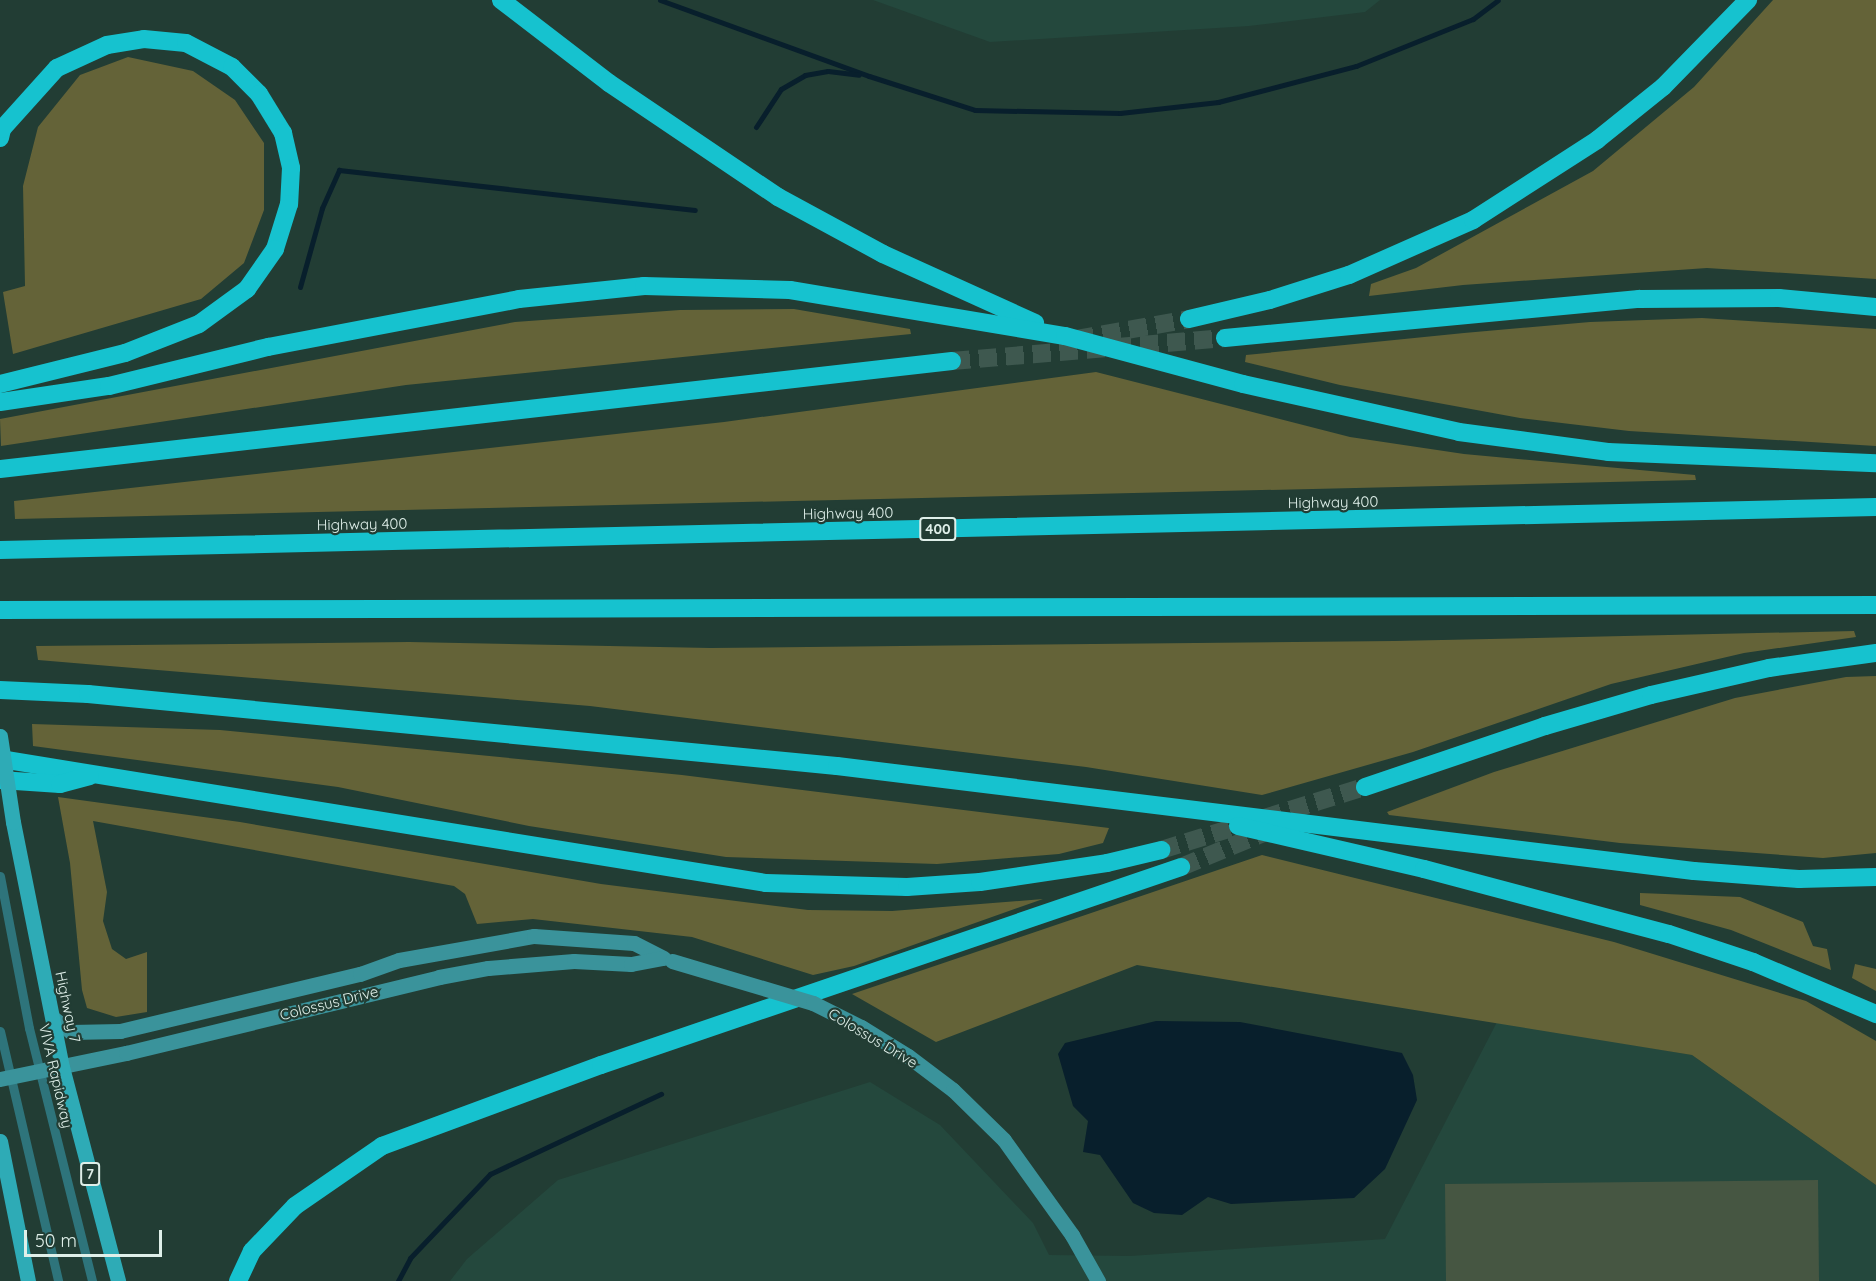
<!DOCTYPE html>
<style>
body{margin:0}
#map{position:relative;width:1876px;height:1281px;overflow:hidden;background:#223d34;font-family:Quicksand,sans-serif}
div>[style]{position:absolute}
.built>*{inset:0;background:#24483d}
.green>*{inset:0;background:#646338}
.water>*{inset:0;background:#081f2c}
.stream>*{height:5px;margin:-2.5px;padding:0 2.5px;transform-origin:2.5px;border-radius:2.5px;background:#081f2c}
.building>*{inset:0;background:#465642}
.highway-tunnel>*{height:18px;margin-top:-9px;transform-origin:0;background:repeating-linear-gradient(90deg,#3e584f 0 18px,transparent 0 27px)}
.lane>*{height:9px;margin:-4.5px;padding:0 4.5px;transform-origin:4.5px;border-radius:4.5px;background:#2e747b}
.secondary>*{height:15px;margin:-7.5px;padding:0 7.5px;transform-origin:7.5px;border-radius:7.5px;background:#3a939b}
.primary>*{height:15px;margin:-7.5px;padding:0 7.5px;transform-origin:7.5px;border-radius:7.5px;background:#2eabb6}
.highway>*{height:18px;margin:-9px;padding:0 9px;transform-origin:9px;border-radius:9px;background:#16c2cf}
.secondary-bridge>*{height:15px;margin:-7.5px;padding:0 7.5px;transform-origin:7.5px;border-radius:7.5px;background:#3a939b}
.primary-bridge>*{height:15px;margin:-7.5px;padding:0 7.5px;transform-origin:7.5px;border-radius:7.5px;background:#2eabb6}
span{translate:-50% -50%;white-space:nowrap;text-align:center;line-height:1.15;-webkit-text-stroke:4.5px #223d34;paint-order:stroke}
.shield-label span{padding:2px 4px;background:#223d34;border:2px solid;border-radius:4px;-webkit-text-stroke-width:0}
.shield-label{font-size:14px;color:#dfefe9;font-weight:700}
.street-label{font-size:15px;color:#dfefe9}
.scale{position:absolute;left:24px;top:1230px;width:138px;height:27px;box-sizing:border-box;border:3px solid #dfefe9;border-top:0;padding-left:8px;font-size:18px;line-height:21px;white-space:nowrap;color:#dfefe9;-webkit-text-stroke:4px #223d34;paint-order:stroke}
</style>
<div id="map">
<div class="built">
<i style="clip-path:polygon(873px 0,1380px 0,1365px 12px,1249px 26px,990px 42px)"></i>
<i style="clip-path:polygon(1497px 1022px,1692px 1055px,1876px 1185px,1876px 1281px,450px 1281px,467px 1259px,558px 1180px,870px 1082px,940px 1125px,1033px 1223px,1049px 1255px,1130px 1256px,1385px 1239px)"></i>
</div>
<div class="green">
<i style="clip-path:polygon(1773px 0,1876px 0,1876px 279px,1707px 268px,1463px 285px,1369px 296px,1371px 284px,1416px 268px,1593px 171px,1694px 87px)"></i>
<i style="clip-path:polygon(128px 57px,193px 71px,235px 100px,264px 143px,264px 210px,244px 263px,201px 299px,13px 354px,3px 292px,25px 286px,23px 186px,38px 127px,80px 75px)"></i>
<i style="clip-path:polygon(794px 309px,910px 329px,911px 334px,406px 385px,1px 446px,0 419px,515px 322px,680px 310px)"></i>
<i style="clip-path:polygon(1702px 318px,1876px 329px,1876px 446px,1629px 431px,1520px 418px,1340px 385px,1245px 362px,1246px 355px,1464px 333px,1590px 322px)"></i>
<i style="clip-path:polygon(1096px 372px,1350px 437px,1464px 454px,1695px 475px,1696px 480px,15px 519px,14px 501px,724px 422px)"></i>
<i style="clip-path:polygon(1854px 631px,1856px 637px,1744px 653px,1611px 684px,1413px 752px,1262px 795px,1086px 767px,590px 706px,38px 660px,36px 646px,409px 642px,710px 648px,1394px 641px)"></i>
<i style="clip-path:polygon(1876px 676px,1876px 853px,1823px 858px,1620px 843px,1389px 815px,1387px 812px,1494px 772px,1735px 698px,1846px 677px)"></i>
<i style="clip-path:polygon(32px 724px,220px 730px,448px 752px,682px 775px,1109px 828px,1103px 843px,1059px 854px,937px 864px,726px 857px,529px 826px,338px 787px,33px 746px)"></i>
<i style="clip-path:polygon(58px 797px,240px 822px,601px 884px,808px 910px,892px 911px,1043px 899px,854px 966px,813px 975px,692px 937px,533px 919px,477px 924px,465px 894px,454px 886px,93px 821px,107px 892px,103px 921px,112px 949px,126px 959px,147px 952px,147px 1012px,116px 1017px,87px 1008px,82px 990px,70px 863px)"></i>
<i style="clip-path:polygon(1262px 855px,1614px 942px,1806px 1001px,1876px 1041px,1876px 1185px,1692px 1055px,1137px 965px,936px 1042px,852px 994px)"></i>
<i style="clip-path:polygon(1640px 893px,1740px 897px,1803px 922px,1813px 946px,1827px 949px,1831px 970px,1731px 930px,1640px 905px)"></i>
<i style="clip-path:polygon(1855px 964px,1876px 969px,1876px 991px,1852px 978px)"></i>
</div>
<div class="water">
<i style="clip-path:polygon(1156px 1021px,1240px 1022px,1402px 1053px,1413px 1075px,1417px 1100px,1385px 1169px,1354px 1198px,1231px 1204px,1208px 1197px,1182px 1215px,1154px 1213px,1133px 1203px,1100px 1155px,1083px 1152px,1088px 1121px,1073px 1106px,1058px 1054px,1065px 1043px)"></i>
</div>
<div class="stream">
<i style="left:660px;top:0;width:222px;rotate:20deg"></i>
<i style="left:869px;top:76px;width:111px;rotate:17.8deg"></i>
<i style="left:975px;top:110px;width:145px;rotate:1.2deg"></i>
<i style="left:1120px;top:113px;width:99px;rotate:-6.4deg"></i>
<i style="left:1218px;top:102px;width:143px;rotate:-14.6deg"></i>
<i style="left:1356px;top:66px;width:126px;rotate:-21.9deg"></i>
<i style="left:1473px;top:19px;width:31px;rotate:-37deg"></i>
<i style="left:756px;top:127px;width:45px;rotate:-56.7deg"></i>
<i style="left:781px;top:89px;width:28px;rotate:-30deg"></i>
<i style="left:805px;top:75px;width:23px;rotate:-10deg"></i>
<i style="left:828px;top:71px;width:31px;rotate:7deg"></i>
<i style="left:300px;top:287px;width:82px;rotate:-74.4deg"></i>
<i style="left:322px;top:208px;width:42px;rotate:-65.9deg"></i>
<i style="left:339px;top:170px;width:358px;rotate:6.4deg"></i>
<i style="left:398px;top:1281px;width:26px;rotate:-62deg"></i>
<i style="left:410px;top:1258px;width:116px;rotate:-46.4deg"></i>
<i style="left:490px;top:1174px;width:189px;rotate:-25.1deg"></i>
</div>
<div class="building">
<i style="clip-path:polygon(1818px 1180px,1819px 1281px,1446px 1281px,1445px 1184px)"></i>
</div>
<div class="highway-tunnel">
<i style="left:1076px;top:339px;width:115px;rotate:-10deg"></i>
<i style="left:952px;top:361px;width:274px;rotate:-4.8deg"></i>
<i style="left:1161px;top:850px;width:214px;rotate:-17.2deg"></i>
<i style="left:1181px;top:867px;width:100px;rotate:-22.4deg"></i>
</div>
<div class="lane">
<i style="left:0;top:876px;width:155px;rotate:79.2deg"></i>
<i style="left:29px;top:1028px;width:261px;rotate:76deg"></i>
<i style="left:0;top:1031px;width:257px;rotate:76.9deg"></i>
</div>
<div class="secondary">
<i style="left:53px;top:1018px;width:23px;rotate:38deg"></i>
<i style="left:71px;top:1032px;width:49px;rotate:-1.2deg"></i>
<i style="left:120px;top:1031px;width:247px;rotate:-13.4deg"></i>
<i style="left:360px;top:974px;width:41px;rotate:-19.7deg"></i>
<i style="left:399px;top:960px;width:137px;rotate:-10.1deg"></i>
<i style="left:534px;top:936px;width:100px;rotate:4deg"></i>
<i style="left:634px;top:943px;width:33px;rotate:27deg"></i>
<i style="left:861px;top:1027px;width:55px;rotate:31.7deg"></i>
<i style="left:908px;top:1056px;width:56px;rotate:37.1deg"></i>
<i style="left:953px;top:1090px;width:71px;rotate:44.4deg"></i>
<i style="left:1004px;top:1140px;width:117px;rotate:54.4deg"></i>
<i style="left:1072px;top:1235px;width:53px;rotate:60.5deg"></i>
<i style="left:0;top:1079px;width:129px;rotate:-11.7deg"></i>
<i style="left:126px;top:1053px;width:322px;rotate:-13.6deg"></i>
<i style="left:439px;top:977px;width:50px;rotate:-10.4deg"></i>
<i style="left:488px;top:968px;width:86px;rotate:-4.7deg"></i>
<i style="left:574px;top:961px;width:57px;rotate:3deg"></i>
<i style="left:631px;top:964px;width:31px;rotate:-11deg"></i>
</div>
<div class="primary">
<i style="left:13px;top:822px;width:250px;rotate:78.7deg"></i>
<i style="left:62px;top:1067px;width:221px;rotate:75.3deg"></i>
<i style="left:0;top:1141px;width:143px;rotate:78.7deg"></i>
</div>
<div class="highway">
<i style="left:501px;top:0;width:136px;rotate:37.5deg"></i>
<i style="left:609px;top:83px;width:204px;rotate:34deg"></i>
<i style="left:778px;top:197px;width:119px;rotate:28.5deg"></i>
<i style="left:883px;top:254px;width:167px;rotate:24.4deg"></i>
<i style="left:0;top:138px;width:9px;rotate:-77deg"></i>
<i style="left:2px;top:129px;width:82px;rotate:-48deg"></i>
<i style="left:57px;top:68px;width:55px;rotate:-24.7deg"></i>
<i style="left:107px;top:45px;width:37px;rotate:-9deg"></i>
<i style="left:144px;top:39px;width:42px;rotate:5.4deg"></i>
<i style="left:186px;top:43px;width:52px;rotate:27.6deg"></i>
<i style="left:232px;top:67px;width:38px;rotate:45deg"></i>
<i style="left:259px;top:94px;width:46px;rotate:58.4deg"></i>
<i style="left:283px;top:133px;width:36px;rotate:77deg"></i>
<i style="left:291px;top:168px;width:36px;rotate:93deg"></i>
<i style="left:289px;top:204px;width:47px;rotate:107.3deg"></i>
<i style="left:275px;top:249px;width:49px;rotate:125deg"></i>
<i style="left:247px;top:289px;width:59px;rotate:143.9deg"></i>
<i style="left:199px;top:324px;width:79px;rotate:158.6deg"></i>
<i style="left:125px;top:353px;width:129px;rotate:166.1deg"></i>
<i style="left:1189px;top:319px;width:83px;rotate:-13.2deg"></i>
<i style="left:1270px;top:300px;width:83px;rotate:-17.6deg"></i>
<i style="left:1349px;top:275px;width:136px;rotate:-23.9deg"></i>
<i style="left:1473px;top:220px;width:148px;rotate:-32.8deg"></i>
<i style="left:1597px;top:140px;width:85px;rotate:-38.8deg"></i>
<i style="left:1663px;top:87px;width:122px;rotate:-45.7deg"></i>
<i style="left:1225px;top:338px;width:416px;rotate:-5.4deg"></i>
<i style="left:1639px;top:299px;width:140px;rotate:-0.4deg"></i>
<i style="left:1779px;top:298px;width:97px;rotate:5.3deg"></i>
<i style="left:0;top:402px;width:110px;rotate:-8.4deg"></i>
<i style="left:109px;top:386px;width:164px;rotate:-13.8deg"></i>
<i style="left:268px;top:347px;width:256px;rotate:-10.8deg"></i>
<i style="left:519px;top:299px;width:126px;rotate:-5.9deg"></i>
<i style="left:644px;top:286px;width:146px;rotate:1.6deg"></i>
<i style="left:790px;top:290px;width:279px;rotate:9.5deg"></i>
<i style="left:1065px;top:336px;width:184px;rotate:15.1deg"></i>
<i style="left:1243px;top:384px;width:221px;rotate:12.5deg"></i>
<i style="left:1459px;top:432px;width:150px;rotate:7.6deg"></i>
<i style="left:1608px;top:452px;width:268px;rotate:2.4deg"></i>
<i style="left:0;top:469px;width:958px;rotate:-6.47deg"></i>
<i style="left:0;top:550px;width:1876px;rotate:-1.31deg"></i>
<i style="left:0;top:610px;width:1876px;rotate:-0.15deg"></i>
<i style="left:0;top:690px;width:88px;rotate:2.6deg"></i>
<i style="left:88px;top:694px;width:752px;rotate:5.49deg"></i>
<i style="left:837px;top:766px;width:863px;rotate:6.99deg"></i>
<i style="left:1694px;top:871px;width:105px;rotate:4.4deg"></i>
<i style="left:1799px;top:879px;width:77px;rotate:-1.5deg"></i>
<i style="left:0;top:759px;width:776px;rotate:9.2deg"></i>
<i style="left:766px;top:883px;width:141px;rotate:1.6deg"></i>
<i style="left:907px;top:887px;width:73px;rotate:-3.9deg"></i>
<i style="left:980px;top:882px;width:128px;rotate:-8.5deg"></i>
<i style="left:1107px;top:863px;width:56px;rotate:-13.5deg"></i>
<i style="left:0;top:780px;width:60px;rotate:3.8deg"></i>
<i style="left:60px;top:784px;width:31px;rotate:-15deg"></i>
<i style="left:1365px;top:787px;width:190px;rotate:-18.7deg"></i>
<i style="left:1545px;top:726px;width:110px;rotate:-16.3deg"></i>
<i style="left:1651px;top:695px;width:121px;rotate:-12.9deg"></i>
<i style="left:1769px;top:668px;width:108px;rotate:-8deg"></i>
<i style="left:1238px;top:826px;width:191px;rotate:13deg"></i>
<i style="left:1424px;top:869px;width:253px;rotate:14.9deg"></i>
<i style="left:1669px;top:934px;width:89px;rotate:18.4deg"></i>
<i style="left:1753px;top:962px;width:134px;rotate:22.9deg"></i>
<i style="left:238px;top:1281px;width:33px;rotate:-65deg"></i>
<i style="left:252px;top:1251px;width:62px;rotate:-46.3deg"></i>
<i style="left:295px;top:1206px;width:106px;rotate:-34.6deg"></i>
<i style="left:382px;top:1146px;width:233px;rotate:-20.3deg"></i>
<i style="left:601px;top:1065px;width:613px;rotate:-18.85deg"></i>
</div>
<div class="secondary-bridge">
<i style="left:672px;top:961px;width:147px;rotate:16.6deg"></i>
<i style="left:813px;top:1003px;width:54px;rotate:26.6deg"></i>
</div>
<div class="primary-bridge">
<i style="left:0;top:736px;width:87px;rotate:81.4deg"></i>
</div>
<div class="shield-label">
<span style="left:938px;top:529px">400</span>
<span style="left:90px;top:1174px">7</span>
</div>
<div class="street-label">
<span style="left:1333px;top:502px;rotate:-1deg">Highway 400</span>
<span style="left:848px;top:513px;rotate:-1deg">Highway 400</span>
<span style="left:362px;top:524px;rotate:-1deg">Highway 400</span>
<span style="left:329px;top:1003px;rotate:-14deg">Colossus Drive</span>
<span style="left:68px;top:1007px;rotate:78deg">Highway 7</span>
<span style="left:873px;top:1038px;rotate:31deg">Colossus Drive</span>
<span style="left:56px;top:1076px;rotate:77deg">VIVA Rapidway</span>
</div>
<div class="scale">50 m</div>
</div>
